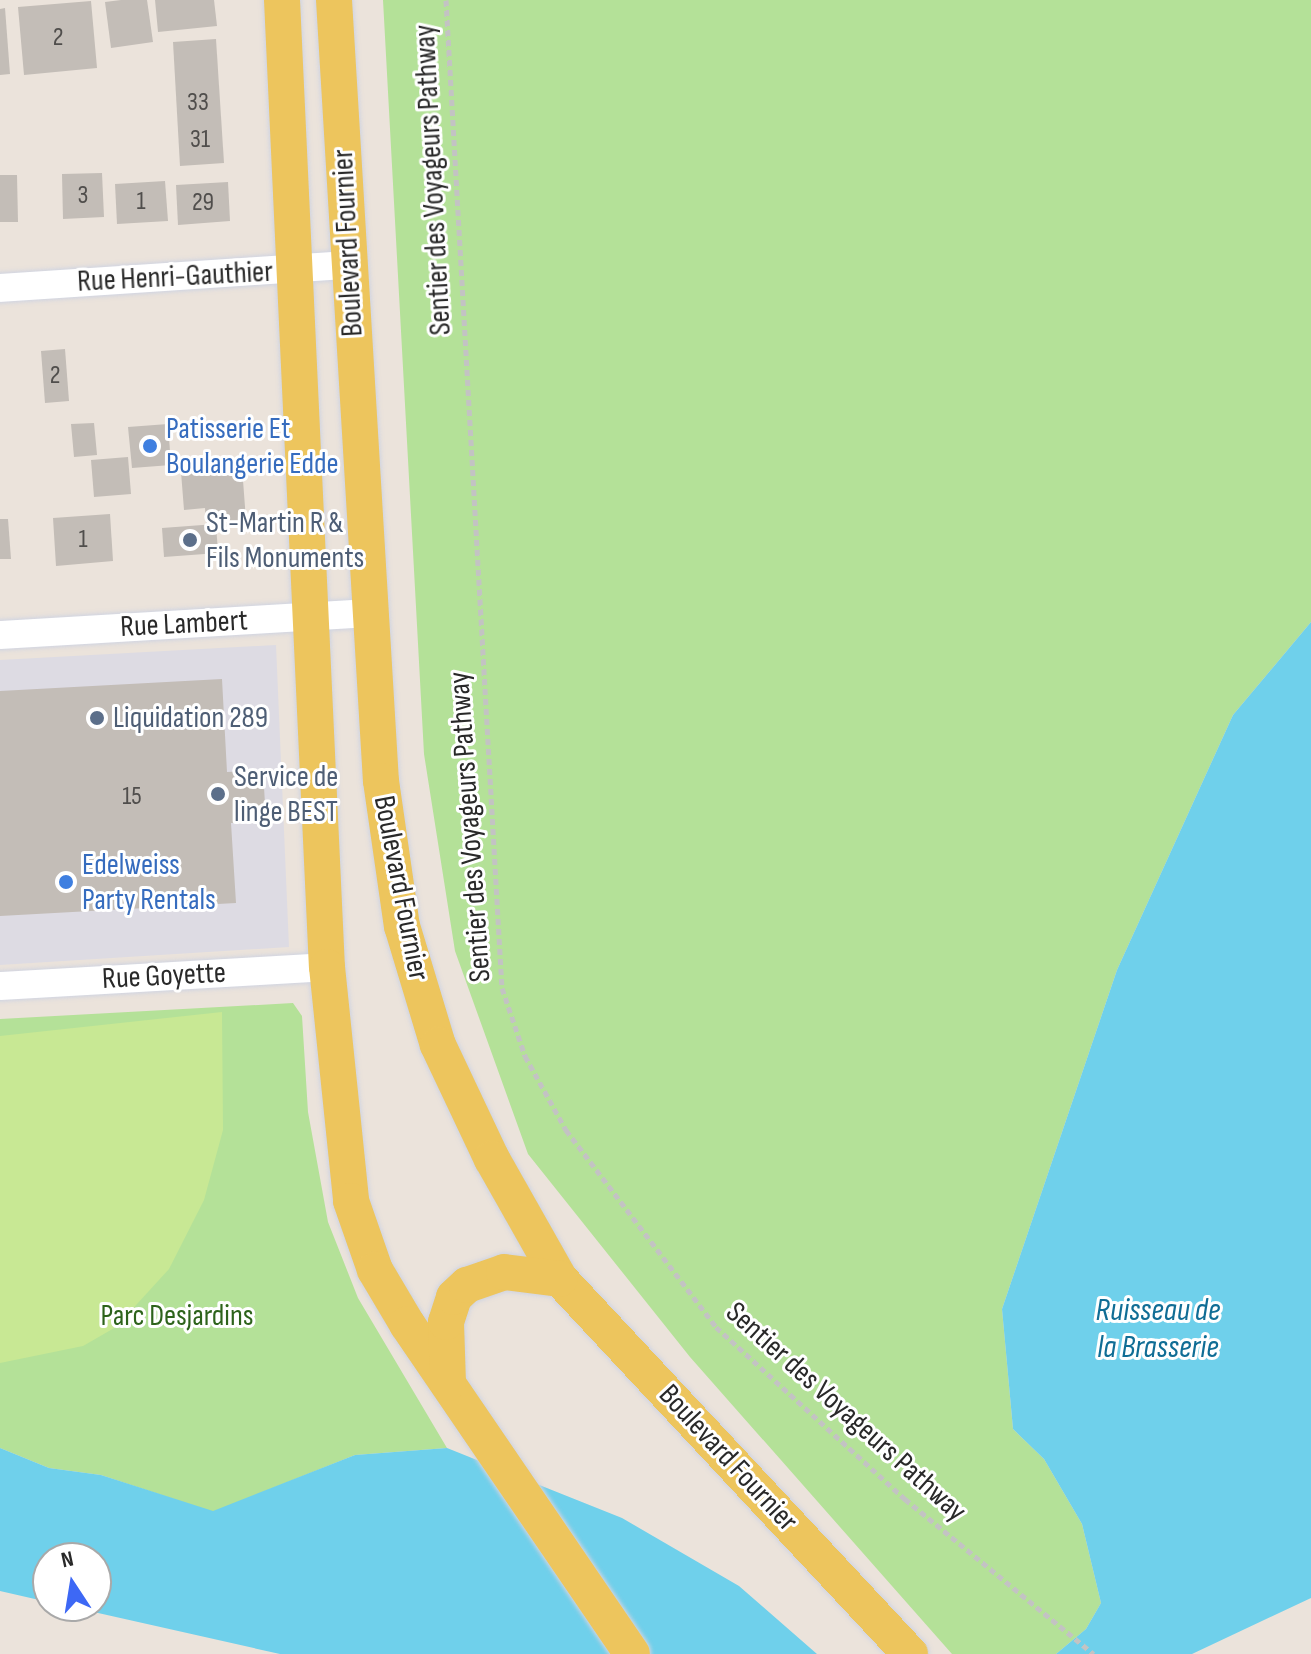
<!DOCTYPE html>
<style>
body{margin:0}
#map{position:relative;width:1311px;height:1654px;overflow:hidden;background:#ebe3db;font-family:"Sofia Sans Condensed",sans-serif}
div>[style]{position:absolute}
.industrial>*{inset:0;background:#dddbe3}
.green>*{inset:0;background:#b4e198}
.pitch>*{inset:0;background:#c8e894}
.water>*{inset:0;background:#6fd0eb}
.building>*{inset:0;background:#c3bdb7}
.path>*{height:5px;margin-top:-2.5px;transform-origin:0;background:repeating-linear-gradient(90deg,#c3c3c3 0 6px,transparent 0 10px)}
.roads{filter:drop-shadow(0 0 2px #d0d4e1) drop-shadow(0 0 2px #d0d4e1)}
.minor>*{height:28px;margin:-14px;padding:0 14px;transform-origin:14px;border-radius:14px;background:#fff}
.major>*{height:36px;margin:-18px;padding:0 18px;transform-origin:18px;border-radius:18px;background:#edc55d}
.dots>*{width:22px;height:22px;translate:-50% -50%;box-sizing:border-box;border:4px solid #fff;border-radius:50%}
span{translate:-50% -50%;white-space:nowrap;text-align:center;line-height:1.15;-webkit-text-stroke:6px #fff;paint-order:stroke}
.number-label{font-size:26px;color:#504e4c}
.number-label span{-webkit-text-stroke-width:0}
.street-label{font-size:30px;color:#292929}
.shop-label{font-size:30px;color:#366cbe}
.left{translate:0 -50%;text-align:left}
.service-label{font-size:30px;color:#4e5e75}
.park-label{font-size:30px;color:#2d631b}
.water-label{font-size:32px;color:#106d95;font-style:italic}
.north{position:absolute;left:32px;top:1542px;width:80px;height:80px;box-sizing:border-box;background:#fff;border:2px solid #a9a9a9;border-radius:50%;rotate:348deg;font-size:22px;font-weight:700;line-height:32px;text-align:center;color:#292929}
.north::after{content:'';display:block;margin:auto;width:28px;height:36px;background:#3d68f5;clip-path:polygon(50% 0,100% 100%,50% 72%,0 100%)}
</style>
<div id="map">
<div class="industrial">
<i style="clip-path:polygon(276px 645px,289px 947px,0 965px,0 660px)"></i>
</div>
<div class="green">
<i style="clip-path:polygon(383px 0,1311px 0,1311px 622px,1233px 715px,1117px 970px,1002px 1309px,1013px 1429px,1044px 1459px,1082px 1524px,1101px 1603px,1086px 1629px,1056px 1654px,952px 1654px,690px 1357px,528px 1154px,455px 951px,424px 754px)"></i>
<i style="clip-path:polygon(293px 1003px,302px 1016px,308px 1112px,328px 1222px,358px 1298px,447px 1448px,355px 1455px,213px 1512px,101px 1475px,49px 1468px,0 1448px,0 1019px)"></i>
</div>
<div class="pitch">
<i style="clip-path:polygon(222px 1012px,223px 1130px,204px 1200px,169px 1269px,116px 1327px,83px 1346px,0 1363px,0 1036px)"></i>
</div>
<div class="water">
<i style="clip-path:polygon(1311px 622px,1311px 1598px,1192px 1654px,1056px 1654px,1086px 1629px,1101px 1603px,1082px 1524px,1044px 1459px,1013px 1429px,1002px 1309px,1117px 970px,1233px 715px)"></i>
<i style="clip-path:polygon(0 1448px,49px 1468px,101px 1475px,213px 1511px,355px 1455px,447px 1448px,622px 1518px,739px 1586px,817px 1654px,280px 1654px,67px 1606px,96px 1606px,96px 1558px,48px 1558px,48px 1602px,0 1591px)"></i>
</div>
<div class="building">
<i style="clip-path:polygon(121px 0,147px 0,153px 42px,111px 48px,105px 2px)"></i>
<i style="clip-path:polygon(155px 0,214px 0,217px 26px,158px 32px)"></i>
<i style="clip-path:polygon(91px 1px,97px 68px,24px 75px,18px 7px)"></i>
<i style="clip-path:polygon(5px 8px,10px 74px,0 75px,0 9px)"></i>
<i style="clip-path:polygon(216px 39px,224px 163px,180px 166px,173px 42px)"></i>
<i style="clip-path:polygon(102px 173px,104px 217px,63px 219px,62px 174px)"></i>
<i style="clip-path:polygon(0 175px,17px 175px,18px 222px,0 222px)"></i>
<i style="clip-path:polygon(165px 181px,168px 221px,117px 224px,115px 184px)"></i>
<i style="clip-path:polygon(228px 182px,230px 221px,178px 225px,176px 185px)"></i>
<i style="clip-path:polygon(65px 349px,69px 401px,45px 403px,41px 351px)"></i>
<i style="clip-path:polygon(94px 423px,97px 455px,74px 457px,71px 424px)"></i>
<i style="clip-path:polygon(168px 424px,171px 465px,132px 468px,128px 427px)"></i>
<i style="clip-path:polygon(128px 457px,131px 494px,94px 497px,91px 460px)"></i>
<i style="clip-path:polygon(242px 467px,246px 520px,206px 523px,205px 508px,184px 510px,181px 472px)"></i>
<i style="clip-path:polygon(110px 514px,113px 561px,56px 566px,53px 518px)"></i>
<i style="clip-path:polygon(0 519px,8px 519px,11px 559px,0 559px)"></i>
<i style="clip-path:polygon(216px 524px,218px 553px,164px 557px,162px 528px)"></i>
<i style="clip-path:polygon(222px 679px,227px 772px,263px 770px,266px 821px,231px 823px,236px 903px,0 916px,0 691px)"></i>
</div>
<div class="path">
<i style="left:446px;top:0;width:990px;rotate:86.76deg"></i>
<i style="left:502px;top:988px;width:72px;rotate:71.3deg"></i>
<i style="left:525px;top:1056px;width:85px;rotate:61deg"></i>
<i style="left:566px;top:1130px;width:248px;rotate:52.7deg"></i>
<i style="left:716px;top:1327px;width:256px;rotate:42.3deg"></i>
<i style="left:905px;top:1499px;width:244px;rotate:39.4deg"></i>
</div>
<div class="roads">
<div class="minor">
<i style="left:0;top:288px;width:350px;rotate:-3.8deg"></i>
<i style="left:0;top:635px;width:369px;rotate:-3.4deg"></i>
<i style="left:0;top:986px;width:328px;rotate:-3.3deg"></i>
</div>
<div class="major">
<i style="left:282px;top:0;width:968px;rotate:87.34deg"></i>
<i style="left:327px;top:967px;width:235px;rotate:84.1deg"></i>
<i style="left:351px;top:1201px;width:73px;rotate:70.8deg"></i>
<i style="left:375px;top:1270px;width:63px;rotate:59.3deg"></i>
<i style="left:407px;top:1324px;width:399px;rotate:55.7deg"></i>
<i style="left:334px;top:0;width:782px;rotate:86.56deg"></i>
<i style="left:381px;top:781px;width:147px;rotate:81.8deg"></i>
<i style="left:402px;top:926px;width:124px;rotate:73.2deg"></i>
<i style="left:438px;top:1045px;width:126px;rotate:64.7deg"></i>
<i style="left:492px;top:1159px;width:138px;rotate:60.5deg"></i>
<i style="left:560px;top:1279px;width:513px;rotate:46.97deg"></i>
<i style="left:448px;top:1383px;width:61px;rotate:-91.9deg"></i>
<i style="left:446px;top:1322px;width:26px;rotate:-72deg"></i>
<i style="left:454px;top:1297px;width:18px;rotate:-43deg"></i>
<i style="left:467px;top:1285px;width:39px;rotate:-19deg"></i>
<i style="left:504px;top:1272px;width:56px;rotate:7.1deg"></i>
</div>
</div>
<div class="dots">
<i style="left:150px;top:446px;background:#3f7fe0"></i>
<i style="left:190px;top:540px;background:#5c6f8a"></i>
<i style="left:97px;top:718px;background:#5c6f8a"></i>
<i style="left:218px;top:794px;background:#5c6f8a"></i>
<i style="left:66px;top:882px;background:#3f7fe0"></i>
</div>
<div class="number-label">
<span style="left:58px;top:38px">2</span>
<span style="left:198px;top:103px">33</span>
<span style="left:200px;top:140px">31</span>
<span style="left:83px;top:196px">3</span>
<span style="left:141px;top:202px">1</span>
<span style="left:203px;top:203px">29</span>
<span style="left:55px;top:376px">2</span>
<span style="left:83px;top:540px">1</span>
<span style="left:132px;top:797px">15</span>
</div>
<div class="street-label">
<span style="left:433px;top:180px;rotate:-93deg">Sentier des Voyageurs Pathway</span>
<span style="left:348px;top:243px;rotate:-93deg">Boulevard Fournier</span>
<span style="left:175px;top:277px;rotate:-3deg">Rue Henri-Gauthier</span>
<span style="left:184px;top:624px;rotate:-3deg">Rue Lambert</span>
<span style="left:470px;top:827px;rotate:-94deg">Sentier des Voyageurs Pathway</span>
<span style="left:401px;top:888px;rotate:79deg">Boulevard Fournier</span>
<span style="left:164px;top:976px;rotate:-3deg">Rue Goyette</span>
<span style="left:846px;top:1412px;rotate:42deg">Sentier des Voyageurs Pathway</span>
<span style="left:728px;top:1458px;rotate:47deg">Boulevard Fournier</span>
</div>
<div class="shop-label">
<span class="left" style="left:166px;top:446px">Patisserie Et<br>Boulangerie Edde</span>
<span class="left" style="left:82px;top:882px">Edelweiss<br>Party Rentals</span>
</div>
<div class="service-label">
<span class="left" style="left:206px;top:540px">St-Martin R &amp;<br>Fils Monuments</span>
<span class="left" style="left:113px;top:718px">Liquidation 289</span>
<span class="left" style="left:234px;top:794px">Service de<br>linge BEST</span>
</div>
<div class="park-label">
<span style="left:177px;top:1316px">Parc Desjardins</span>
</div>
<div class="water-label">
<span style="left:1158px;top:1330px">Ruisseau de<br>la Brasserie</span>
</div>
<div class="north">N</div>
</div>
